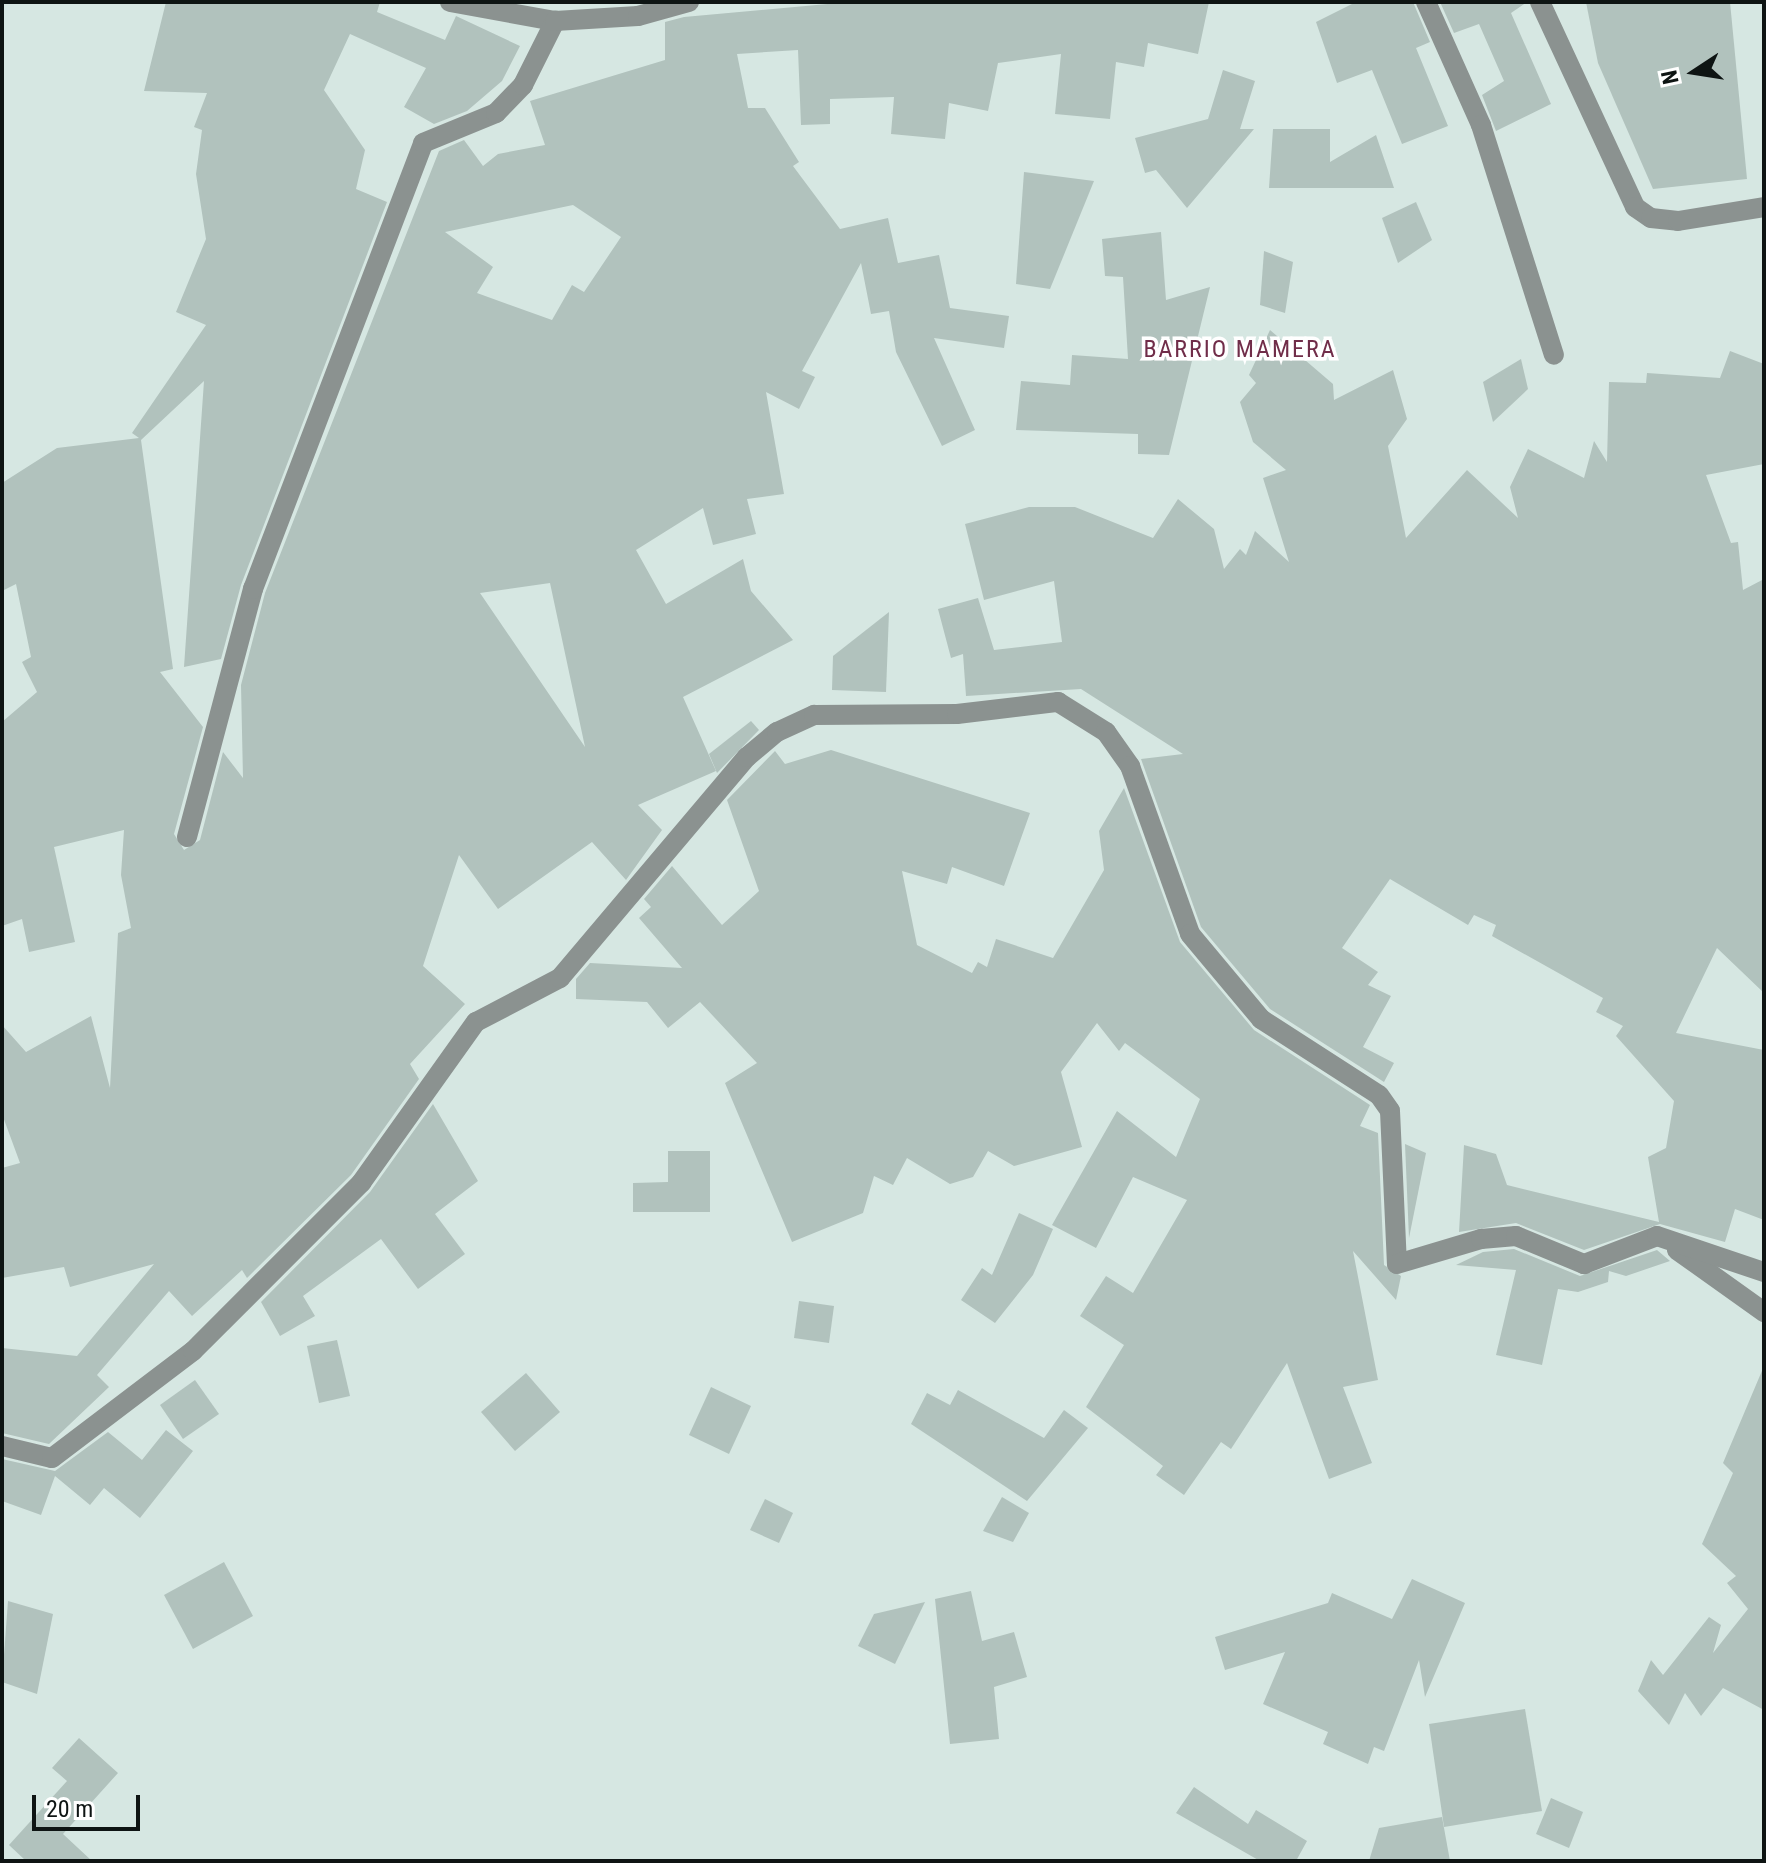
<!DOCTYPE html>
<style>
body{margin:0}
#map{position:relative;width:1766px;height:1863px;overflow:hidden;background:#d6e7e2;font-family:"Roboto Condensed",sans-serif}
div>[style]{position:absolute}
.building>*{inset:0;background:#b1c2bd}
.minor>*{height:20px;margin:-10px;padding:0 10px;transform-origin:10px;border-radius:10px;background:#8b9290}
span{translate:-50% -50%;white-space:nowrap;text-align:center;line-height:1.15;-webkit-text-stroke:7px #fff;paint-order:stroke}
.neighbourhood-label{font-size:24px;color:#702d49;letter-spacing:2px}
.frame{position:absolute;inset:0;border:4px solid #0e1413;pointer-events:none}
.north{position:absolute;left:1654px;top:32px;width:80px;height:80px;-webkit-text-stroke:6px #fff;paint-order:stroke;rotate:258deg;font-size:22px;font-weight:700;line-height:32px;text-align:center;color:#0e1413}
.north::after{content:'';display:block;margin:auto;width:28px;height:36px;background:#0e1413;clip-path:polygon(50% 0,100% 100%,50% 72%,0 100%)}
.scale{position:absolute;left:32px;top:1795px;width:108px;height:36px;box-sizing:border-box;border:4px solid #0e1413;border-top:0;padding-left:10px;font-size:24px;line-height:28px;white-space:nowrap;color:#0e1413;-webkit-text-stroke:6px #fff;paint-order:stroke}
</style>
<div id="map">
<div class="building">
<i style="clip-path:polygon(evenodd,166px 2px,380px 2px,377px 12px,445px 40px,456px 16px,520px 46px,502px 81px,467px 111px,434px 124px,404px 107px,426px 68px,350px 34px,324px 90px,365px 150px,356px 189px,387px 202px,241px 585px,221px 659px,184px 667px,204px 381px,141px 440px,173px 669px,160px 672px,203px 727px,174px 834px,184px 850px,200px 840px,223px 752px,243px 778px,241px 685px,265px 593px,439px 151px,464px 140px,483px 166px,498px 154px,545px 145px,530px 101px,665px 60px,665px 22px,684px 17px,849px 2px,1209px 2px,1198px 54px,1148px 43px,1144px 67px,1116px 62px,1110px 119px,1055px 114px,1061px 54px,998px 63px,988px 111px,949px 103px,945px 139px,891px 134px,894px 97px,830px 99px,830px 124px,801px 125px,798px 50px,737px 54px,748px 108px,765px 108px,799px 162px,793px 166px,840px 229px,888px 218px,898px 263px,939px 255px,950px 308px,1009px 316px,1004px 348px,934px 338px,975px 430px,942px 446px,896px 352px,889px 311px,871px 314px,861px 263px,802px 371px,815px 377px,799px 409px,766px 392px,784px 494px,747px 499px,756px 534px,713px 545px,703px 508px,636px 550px,666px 604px,743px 559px,751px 591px,793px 640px,683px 697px,716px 771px,638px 805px,662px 830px,626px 880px,592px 842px,498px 909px,459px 855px,423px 966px,465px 1004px,410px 1064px,419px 1079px,351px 1175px,247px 1278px,242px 1270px,192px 1316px,169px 1291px,97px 1375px,109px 1387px,49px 1444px,2px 1433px,2px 1348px,77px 1356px,154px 1264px,70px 1287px,64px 1267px,2px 1278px,2px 1168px,20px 1163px,2px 1114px,2px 1025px,26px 1052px,91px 1016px,110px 1088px,118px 933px,131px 928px,121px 875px,124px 830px,54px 847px,75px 942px,29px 952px,22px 919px,2px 926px,2px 722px,37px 692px,22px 662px,31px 657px,16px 584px,2px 591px,2px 483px,57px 448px,139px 438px,132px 433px,206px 325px,176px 312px,206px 239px,196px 174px,202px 130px,194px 127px,207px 93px,144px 91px,166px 2px,573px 205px,621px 237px,584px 292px,572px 285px,552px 320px,477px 293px,493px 267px,445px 232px,573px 205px,166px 2px,550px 583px,585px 747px,480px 593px,550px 583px)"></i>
<i style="clip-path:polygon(1356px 2px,1413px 2px,1430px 42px,1416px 48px,1448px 126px,1402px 144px,1372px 70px,1337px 83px,1316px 22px)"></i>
<i style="clip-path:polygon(1440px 2px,1527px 2px,1511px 13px,1551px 104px,1496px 131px,1482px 95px,1504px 81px,1479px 24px,1454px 33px)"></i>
<i style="clip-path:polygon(1586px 2px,1730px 2px,1747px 179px,1653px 189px,1598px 63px)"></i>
<i style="clip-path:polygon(1223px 70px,1255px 81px,1240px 129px,1254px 129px,1187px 208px,1156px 170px,1145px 173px,1135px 138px,1208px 119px)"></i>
<i style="clip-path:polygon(1273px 129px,1330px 129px,1330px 162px,1376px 135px,1394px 188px,1269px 188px)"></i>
<i style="clip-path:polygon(1024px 172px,1094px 181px,1050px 289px,1016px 284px)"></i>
<i style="clip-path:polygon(1416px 202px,1432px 240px,1398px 263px,1382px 218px)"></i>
<i style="clip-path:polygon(1161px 232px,1166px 300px,1210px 287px,1169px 455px,1138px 454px,1138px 434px,1016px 430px,1021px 381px,1070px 385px,1072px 355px,1128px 359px,1123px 277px,1105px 276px,1102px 239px)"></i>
<i style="clip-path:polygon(1264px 251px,1293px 262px,1285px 313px,1260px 305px)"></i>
<i style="clip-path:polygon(1270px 330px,1333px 384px,1334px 400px,1393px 370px,1407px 419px,1388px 446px,1406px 538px,1467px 470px,1518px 518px,1510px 487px,1528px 449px,1584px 478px,1594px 441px,1607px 462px,1609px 382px,1646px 383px,1647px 373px,1720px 378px,1730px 351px,1764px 364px,1764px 464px,1706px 475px,1731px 543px,1738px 542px,1743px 590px,1764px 579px,1764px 993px,1717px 948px,1676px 1033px,1764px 1050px,1764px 1220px,1735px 1209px,1725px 1242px,1660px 1224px,1584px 1250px,1516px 1223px,1459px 1232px,1464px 1145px,1496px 1154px,1507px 1185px,1659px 1222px,1648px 1157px,1666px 1148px,1674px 1101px,1616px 1036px,1623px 1026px,1596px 1012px,1603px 998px,1492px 936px,1496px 925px,1474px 915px,1468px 925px,1390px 879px,1342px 948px,1378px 972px,1368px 985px,1391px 996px,1363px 1047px,1394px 1063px,1384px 1082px,1270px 1009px,1201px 927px,1141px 759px,1183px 754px,1081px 689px,966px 696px,963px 654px,951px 658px,938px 609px,978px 598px,994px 650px,1062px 642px,1054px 581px,984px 600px,965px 524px,1029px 507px,1075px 507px,1153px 538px,1178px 499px,1214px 529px,1224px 569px,1240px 549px,1246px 555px,1255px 531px,1289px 562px,1263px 478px,1286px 470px,1253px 442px,1240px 402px,1256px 383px,1249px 375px)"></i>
<i style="clip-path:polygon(1521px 359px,1528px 389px,1493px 422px,1483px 382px)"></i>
<i style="clip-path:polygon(889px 612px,886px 692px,832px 690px,833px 656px)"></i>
<i style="clip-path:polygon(751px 721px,759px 730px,717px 773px,709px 754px)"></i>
<i style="clip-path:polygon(831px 750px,1030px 813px,1004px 886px,952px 867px,947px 884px,902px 871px,917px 945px,972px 973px,978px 962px,987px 967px,996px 939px,1053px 958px,1104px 870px,1099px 831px,1124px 788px,1180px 942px,1254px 1030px,1370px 1105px,1360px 1126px,1378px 1133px,1384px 1265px,1401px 1276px,1396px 1300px,1353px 1251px,1378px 1380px,1343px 1387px,1372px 1463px,1329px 1479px,1287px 1363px,1231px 1449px,1221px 1442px,1184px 1495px,1156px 1475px,1163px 1466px,1086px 1407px,1124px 1345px,1080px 1316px,1106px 1276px,1133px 1293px,1187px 1200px,1133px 1177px,1096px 1248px,1052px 1225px,1117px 1111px,1176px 1157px,1200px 1099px,1125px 1043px,1119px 1051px,1097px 1023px,1061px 1072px,1082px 1147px,1014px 1166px,988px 1151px,973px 1177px,950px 1184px,907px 1158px,893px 1185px,874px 1176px,863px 1213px,792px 1242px,725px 1083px,757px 1063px,700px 1002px,668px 1028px,647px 1002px,576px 999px,576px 979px,590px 963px,682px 968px,639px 918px,651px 907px,644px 899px,672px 866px,722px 925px,759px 891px,727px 800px,775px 751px,785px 764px)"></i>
<i style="clip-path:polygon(433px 1104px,478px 1181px,435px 1214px,465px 1254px,418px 1289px,381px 1239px,303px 1296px,315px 1316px,280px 1336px,261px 1302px,370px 1192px)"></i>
<i style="clip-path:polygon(1405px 1144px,1426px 1153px,1409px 1238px)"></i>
<i style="clip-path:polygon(668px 1151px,710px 1151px,710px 1212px,633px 1212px,633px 1183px,668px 1182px)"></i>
<i style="clip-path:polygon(1019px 1213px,1053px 1229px,1033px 1275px,995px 1323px,961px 1300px,982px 1268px,992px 1275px)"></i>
<i style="clip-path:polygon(1514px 1249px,1580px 1276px,1657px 1250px,1670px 1261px,1626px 1276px,1609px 1271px,1608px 1282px,1578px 1292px,1558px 1289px,1542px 1365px,1496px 1355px,1516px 1270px,1456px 1265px,1483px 1252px)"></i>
<i style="clip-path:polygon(799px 1301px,834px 1306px,829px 1343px,794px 1338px)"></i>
<i style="clip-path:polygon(337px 1340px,350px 1396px,319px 1403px,307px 1346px)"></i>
<i style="clip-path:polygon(1764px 1366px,1764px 1710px,1723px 1688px,1701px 1716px,1685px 1693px,1669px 1725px,1638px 1691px,1651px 1660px,1663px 1675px,1709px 1617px,1721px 1625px,1713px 1653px,1748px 1609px,1727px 1583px,1736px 1576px,1702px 1544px,1733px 1473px,1723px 1463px)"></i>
<i style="clip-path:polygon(526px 1373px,560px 1412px,515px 1451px,481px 1412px)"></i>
<i style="clip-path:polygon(195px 1380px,219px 1414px,183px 1439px,160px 1405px)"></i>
<i style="clip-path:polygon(711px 1387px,751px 1406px,729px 1454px,689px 1435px)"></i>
<i style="clip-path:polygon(958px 1390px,1044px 1438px,1064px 1410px,1088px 1428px,1027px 1501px,911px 1424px,927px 1393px,950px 1405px)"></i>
<i style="clip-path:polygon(166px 1430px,193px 1451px,140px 1518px,104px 1488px,90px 1505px,55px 1476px,41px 1515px,2px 1501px,2px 1459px,55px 1471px,108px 1432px,142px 1460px)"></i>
<i style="clip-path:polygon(1002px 1497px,1029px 1513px,1013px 1542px,983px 1531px)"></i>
<i style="clip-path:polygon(765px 1499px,793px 1513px,779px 1543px,750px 1530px)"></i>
<i style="clip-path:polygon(224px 1562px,253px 1616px,193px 1649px,164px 1595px)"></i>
<i style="clip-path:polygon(1412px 1579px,1465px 1603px,1425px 1697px,1419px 1660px,1384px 1751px,1374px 1747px,1368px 1764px,1323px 1744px,1328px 1732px,1263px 1704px,1285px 1652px,1225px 1670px,1215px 1637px,1328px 1603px,1332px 1593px,1392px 1619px)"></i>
<i style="clip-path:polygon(971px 1591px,982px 1641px,1014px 1632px,1027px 1677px,994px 1687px,999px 1739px,950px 1744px,935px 1599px)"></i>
<i style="clip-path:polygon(8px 1601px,53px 1614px,37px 1694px,2px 1682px)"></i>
<i style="clip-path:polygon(925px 1602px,895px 1664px,858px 1646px,874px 1614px)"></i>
<i style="clip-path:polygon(1525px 1709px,1542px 1811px,1444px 1827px,1429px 1724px)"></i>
<i style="clip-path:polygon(79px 1738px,118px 1773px,63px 1834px,92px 1861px,26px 1861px,9px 1845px,67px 1781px,52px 1768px)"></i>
<i style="clip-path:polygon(1194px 1787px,1248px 1824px,1256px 1810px,1307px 1841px,1296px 1861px,1260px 1861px,1176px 1813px)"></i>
<i style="clip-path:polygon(1551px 1798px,1583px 1812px,1569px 1848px,1536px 1834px)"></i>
<i style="clip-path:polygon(1442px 1817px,1450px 1861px,1369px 1861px,1379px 1828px)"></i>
</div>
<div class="minor">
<i style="left:450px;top:2px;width:107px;rotate:10.3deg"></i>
<i style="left:1426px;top:2px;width:135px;rotate:65.9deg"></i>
<i style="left:1481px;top:125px;width:241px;rotate:72.4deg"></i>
<i style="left:1540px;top:2px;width:226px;rotate:65.1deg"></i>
<i style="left:1635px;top:207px;width:19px;rotate:35deg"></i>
<i style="left:1651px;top:218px;width:27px;rotate:6deg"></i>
<i style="left:1678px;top:221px;width:87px;rotate:-9.2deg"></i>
<i style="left:187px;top:837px;width:257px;rotate:-75.1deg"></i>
<i style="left:253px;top:589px;width:477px;rotate:-69.1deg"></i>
<i style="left:423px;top:143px;width:79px;rotate:-22.3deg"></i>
<i style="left:496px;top:113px;width:39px;rotate:-46deg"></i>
<i style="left:523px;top:85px;width:72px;rotate:-63.4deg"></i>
<i style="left:555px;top:21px;width:83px;rotate:-3.4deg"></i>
<i style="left:638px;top:16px;width:53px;rotate:-15.4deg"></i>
<i style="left:1677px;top:1250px;width:107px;rotate:35.5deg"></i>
<i style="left:2px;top:1446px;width:51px;rotate:13.5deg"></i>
<i style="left:52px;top:1458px;width:177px;rotate:-37.2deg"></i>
<i style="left:193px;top:1351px;width:238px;rotate:-45deg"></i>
<i style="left:361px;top:1183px;width:198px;rotate:-54.5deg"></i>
<i style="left:476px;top:1022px;width:95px;rotate:-27.6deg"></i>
<i style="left:560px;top:978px;width:289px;rotate:-49.8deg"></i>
<i style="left:747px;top:757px;width:39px;rotate:-40deg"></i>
<i style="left:777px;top:732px;width:41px;rotate:-24.7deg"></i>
<i style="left:814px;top:715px;width:143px;rotate:-0.4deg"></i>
<i style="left:957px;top:714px;width:102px;rotate:-6.8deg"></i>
<i style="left:1058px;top:702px;width:57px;rotate:32deg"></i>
<i style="left:1106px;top:732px;width:42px;rotate:54.8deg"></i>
<i style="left:1130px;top:766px;width:178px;rotate:70.3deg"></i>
<i style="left:1190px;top:934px;width:111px;rotate:50.1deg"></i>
<i style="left:1261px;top:1019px;width:140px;rotate:32.8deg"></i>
<i style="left:1379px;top:1095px;width:19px;rotate:55deg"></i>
<i style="left:1390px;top:1111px;width:153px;rotate:87.4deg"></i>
<i style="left:1397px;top:1264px;width:88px;rotate:-16.6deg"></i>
<i style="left:1481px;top:1239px;width:35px;rotate:-5deg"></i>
<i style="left:1516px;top:1236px;width:74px;rotate:22.4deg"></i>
<i style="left:1584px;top:1264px;width:78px;rotate:-21deg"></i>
<i style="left:1657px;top:1236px;width:113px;rotate:18.6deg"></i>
</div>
<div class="neighbourhood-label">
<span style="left:1240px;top:350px">BARRIO MAMERA</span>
</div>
<div class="frame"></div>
<div class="north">N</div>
<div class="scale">20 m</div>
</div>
